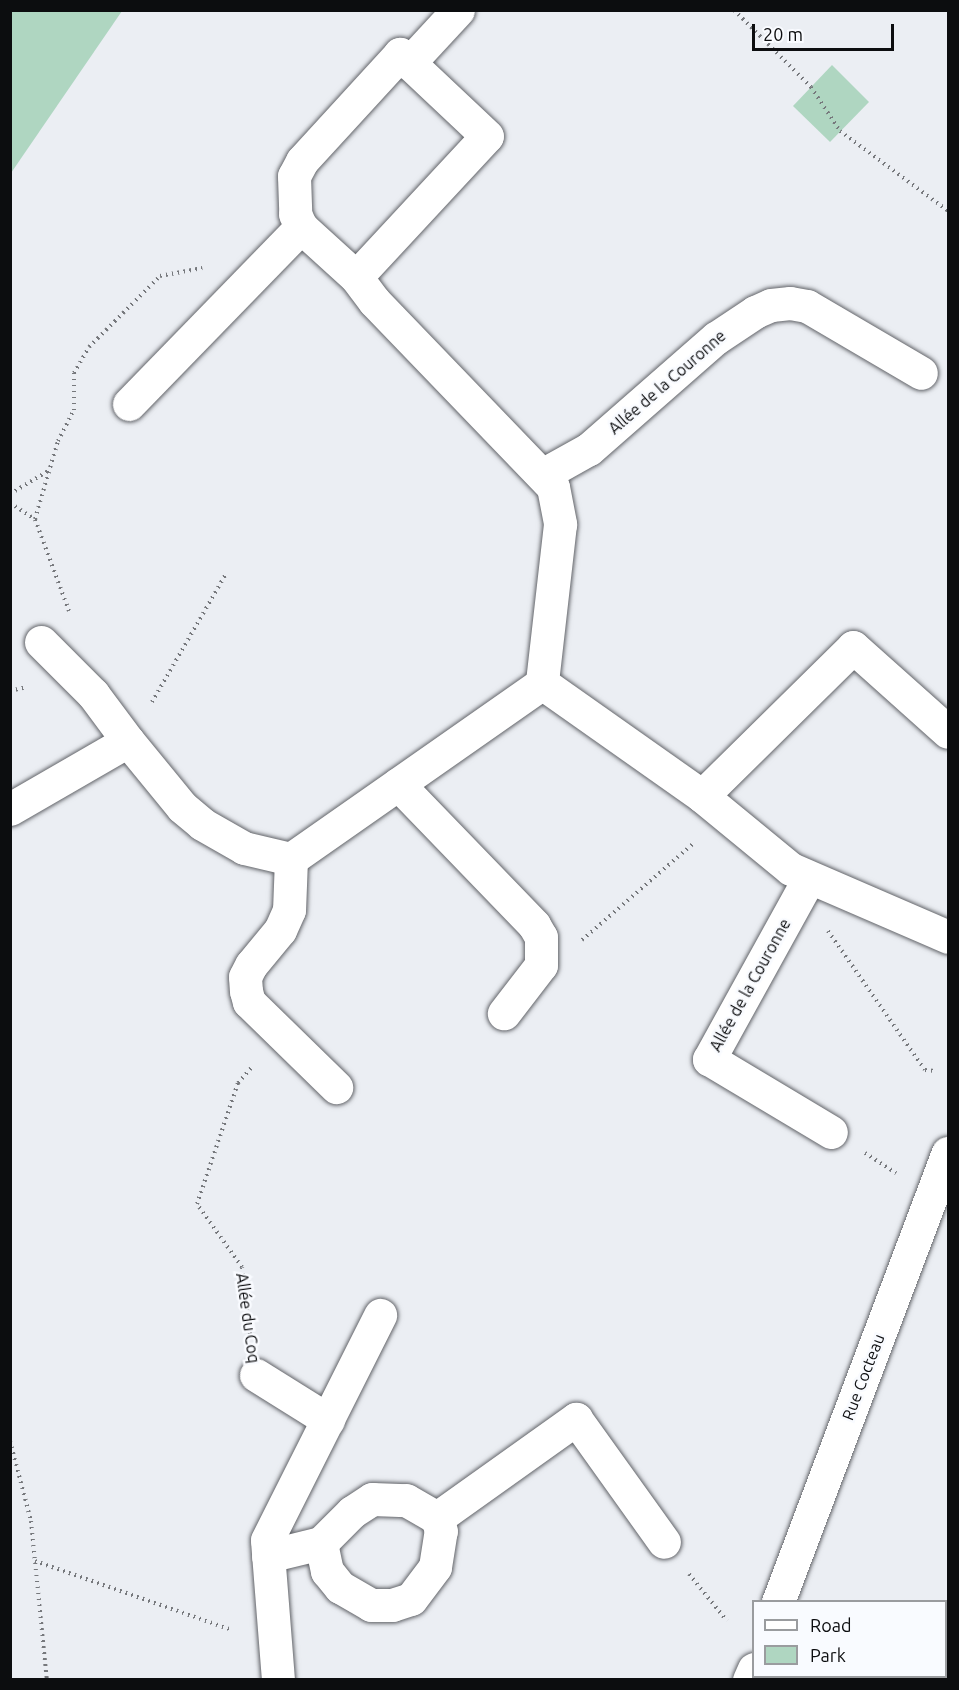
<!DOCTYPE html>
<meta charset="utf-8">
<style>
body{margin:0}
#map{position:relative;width:959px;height:1690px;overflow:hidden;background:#ebeef3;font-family:Ubuntu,sans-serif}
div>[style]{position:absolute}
.green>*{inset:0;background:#afd6c1}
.path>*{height:4px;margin-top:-2px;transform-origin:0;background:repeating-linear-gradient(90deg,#76787c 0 1.5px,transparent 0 6px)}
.roads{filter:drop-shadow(0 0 2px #626469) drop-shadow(0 0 2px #626469)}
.minor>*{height:33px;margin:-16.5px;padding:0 16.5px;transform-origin:16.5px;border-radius:16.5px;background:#fff}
span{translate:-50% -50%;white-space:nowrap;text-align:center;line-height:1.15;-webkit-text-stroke:5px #f9fbff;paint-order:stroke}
.street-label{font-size:16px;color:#0c0d0f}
.frame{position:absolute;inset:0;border:12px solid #0c0d0f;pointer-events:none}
.legend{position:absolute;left:752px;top:1600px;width:195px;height:78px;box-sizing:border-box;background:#f9fbff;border:2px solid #9a9c9f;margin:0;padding:8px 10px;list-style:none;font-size:18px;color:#0c0d0f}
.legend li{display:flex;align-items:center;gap:12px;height:30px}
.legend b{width:30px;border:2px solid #9a9c9f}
.scale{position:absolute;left:752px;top:24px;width:142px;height:27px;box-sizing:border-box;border:3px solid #0c0d0f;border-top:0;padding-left:8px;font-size:18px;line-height:21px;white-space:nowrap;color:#0c0d0f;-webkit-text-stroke:4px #f9fbff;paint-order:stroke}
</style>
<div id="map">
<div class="green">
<i style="clip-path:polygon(11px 10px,122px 11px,11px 173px,10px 11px)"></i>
<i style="clip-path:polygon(832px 65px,869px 102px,830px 142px,793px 106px)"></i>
</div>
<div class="path">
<i style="left:734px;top:10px;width:109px;rotate:45deg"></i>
<i style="left:811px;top:87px;width:53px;rotate:56.6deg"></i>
<i style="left:840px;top:131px;width:134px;rotate:36.5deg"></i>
<i style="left:10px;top:494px;width:44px;rotate:-31.2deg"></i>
<i style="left:10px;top:503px;width:30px;rotate:33deg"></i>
<i style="left:69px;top:611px;width:98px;rotate:-110.3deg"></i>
<i style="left:35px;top:519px;width:81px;rotate:-73.6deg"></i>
<i style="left:58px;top:441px;width:35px;rotate:-63deg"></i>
<i style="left:74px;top:410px;width:37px;rotate:-90deg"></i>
<i style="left:74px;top:373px;width:30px;rotate:-60deg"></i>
<i style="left:89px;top:347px;width:100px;rotate:-45deg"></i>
<i style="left:160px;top:276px;width:43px;rotate:-10.8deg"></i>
<i style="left:10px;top:691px;width:17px;rotate:-13deg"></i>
<i style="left:152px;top:702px;width:148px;rotate:-60deg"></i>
<i style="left:828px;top:931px;width:169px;rotate:55.1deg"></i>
<i style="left:925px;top:1070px;width:10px;rotate:6deg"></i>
<i style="left:582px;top:940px;width:148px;rotate:-40.9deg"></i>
<i style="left:865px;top:1153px;width:37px;rotate:33deg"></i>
<i style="left:250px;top:1334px;width:67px;rotate:-96.8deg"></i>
<i style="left:242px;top:1267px;width:77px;rotate:-125.5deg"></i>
<i style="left:197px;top:1204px;width:128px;rotate:-71.3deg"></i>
<i style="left:238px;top:1083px;width:23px;rotate:-49deg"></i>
<i style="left:10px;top:1441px;width:83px;rotate:75.3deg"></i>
<i style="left:31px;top:1521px;width:160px;rotate:84.3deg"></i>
<i style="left:35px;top:1561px;width:209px;rotate:19.3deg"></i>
<i style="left:689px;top:1574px;width:60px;rotate:51deg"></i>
</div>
<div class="roads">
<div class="minor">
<i style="left:409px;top:63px;width:72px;rotate:-47.2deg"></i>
<i style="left:356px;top:277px;width:192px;rotate:-47.1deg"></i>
<i style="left:487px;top:136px;width:120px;rotate:-136.7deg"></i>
<i style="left:400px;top:54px;width:145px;rotate:132.5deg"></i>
<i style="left:302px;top:161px;width:17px;rotate:118deg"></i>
<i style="left:294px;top:176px;width:38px;rotate:88deg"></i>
<i style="left:295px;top:214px;width:14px;rotate:65deg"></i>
<i style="left:301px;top:227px;width:74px;rotate:42.3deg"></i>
<i style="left:356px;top:277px;width:30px;rotate:53deg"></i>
<i style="left:374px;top:301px;width:258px;rotate:46.1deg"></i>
<i style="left:553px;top:487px;width:38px;rotate:79deg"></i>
<i style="left:560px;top:524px;width:160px;rotate:96.5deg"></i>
<i style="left:542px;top:683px;width:196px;rotate:35.2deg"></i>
<i style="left:702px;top:796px;width:115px;rotate:39.4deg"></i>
<i style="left:791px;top:869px;width:171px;rotate:23.4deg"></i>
<i style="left:129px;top:404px;width:247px;rotate:-45.8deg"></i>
<i style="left:544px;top:474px;width:51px;rotate:-29.1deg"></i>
<i style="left:589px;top:449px;width:169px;rotate:-41.2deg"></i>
<i style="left:716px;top:338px;width:47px;rotate:-33.7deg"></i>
<i style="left:755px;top:312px;width:17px;rotate:-24deg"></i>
<i style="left:771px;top:305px;width:19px;rotate:-6deg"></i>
<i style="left:790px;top:303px;width:17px;rotate:10deg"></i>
<i style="left:807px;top:306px;width:132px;rotate:30.4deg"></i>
<i style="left:41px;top:642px;width:74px;rotate:45deg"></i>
<i style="left:93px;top:694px;width:59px;rotate:53.3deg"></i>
<i style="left:398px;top:784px;width:196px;rotate:46deg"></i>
<i style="left:534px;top:925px;width:14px;rotate:60deg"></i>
<i style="left:541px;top:937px;width:28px;rotate:90deg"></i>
<i style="left:541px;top:965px;width:61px;rotate:127.6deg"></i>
<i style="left:702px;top:796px;width:212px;rotate:-44.6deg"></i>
<i style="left:853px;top:647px;width:127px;rotate:41.8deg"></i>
<i style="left:10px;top:809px;width:136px;rotate:-30deg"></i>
<i style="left:128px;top:741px;width:85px;rotate:50.7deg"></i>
<i style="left:182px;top:807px;width:26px;rotate:40deg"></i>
<i style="left:202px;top:824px;width:48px;rotate:29.7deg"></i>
<i style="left:244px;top:848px;width:48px;rotate:13.2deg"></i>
<i style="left:291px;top:859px;width:307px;rotate:-35deg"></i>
<i style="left:291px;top:859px;width:51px;rotate:92.2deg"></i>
<i style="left:289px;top:910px;width:22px;rotate:114deg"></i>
<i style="left:280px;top:930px;width:45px;rotate:129.6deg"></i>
<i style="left:251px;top:965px;width:13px;rotate:117deg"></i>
<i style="left:245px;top:977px;width:14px;rotate:86deg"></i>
<i style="left:246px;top:991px;width:11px;rotate:75deg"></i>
<i style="left:249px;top:1002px;width:122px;rotate:44.3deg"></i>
<i style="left:808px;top:880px;width:205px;rotate:118.9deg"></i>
<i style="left:709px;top:1059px;width:142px;rotate:30.9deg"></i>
<i style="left:256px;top:1375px;width:85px;rotate:32deg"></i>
<i style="left:321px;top:1543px;width:29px;rotate:78deg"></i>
<i style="left:327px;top:1571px;width:21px;rotate:51deg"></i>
<i style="left:340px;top:1587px;width:36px;rotate:30deg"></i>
<i style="left:371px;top:1605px;width:21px"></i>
<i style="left:392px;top:1605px;width:20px;rotate:-18deg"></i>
<i style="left:411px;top:1599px;width:40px;rotate:-53deg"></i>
<i style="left:435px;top:1567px;width:36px;rotate:-81deg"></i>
<i style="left:441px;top:1531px;width:14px;rotate:-107deg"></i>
<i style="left:268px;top:1556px;width:55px;rotate:-13.8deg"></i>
<i style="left:321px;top:1543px;width:44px;rotate:-45deg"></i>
<i style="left:352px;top:1512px;width:24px;rotate:-33deg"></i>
<i style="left:372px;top:1499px;width:34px;rotate:2deg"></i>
<i style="left:406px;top:1500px;width:36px;rotate:30deg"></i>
<i style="left:437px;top:1518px;width:171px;rotate:-35.5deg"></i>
<i style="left:576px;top:1419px;width:151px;rotate:54.4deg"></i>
<i style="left:778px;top:1602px;width:480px;rotate:-69.3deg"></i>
<i style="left:820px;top:1676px;width:7px;rotate:34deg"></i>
<i style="left:278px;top:1680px;width:140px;rotate:-94.5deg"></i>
<i style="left:267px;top:1540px;width:252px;rotate:-63.3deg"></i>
<i style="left:749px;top:1680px;width:12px;rotate:-66deg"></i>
</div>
</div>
<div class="street-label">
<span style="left:667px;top:382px;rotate:-41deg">Allée de la Couronne</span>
<span style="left:750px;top:985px;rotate:-61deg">Allée de la Couronne</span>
<span style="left:248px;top:1318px;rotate:82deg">Allée du Coq</span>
<span style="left:863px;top:1377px;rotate:-69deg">Rue Cocteau</span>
</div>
<div class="frame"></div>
<ul class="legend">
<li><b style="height:8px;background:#fff"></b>Road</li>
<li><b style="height:16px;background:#afd6c1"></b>Park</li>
</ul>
<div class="scale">20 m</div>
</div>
